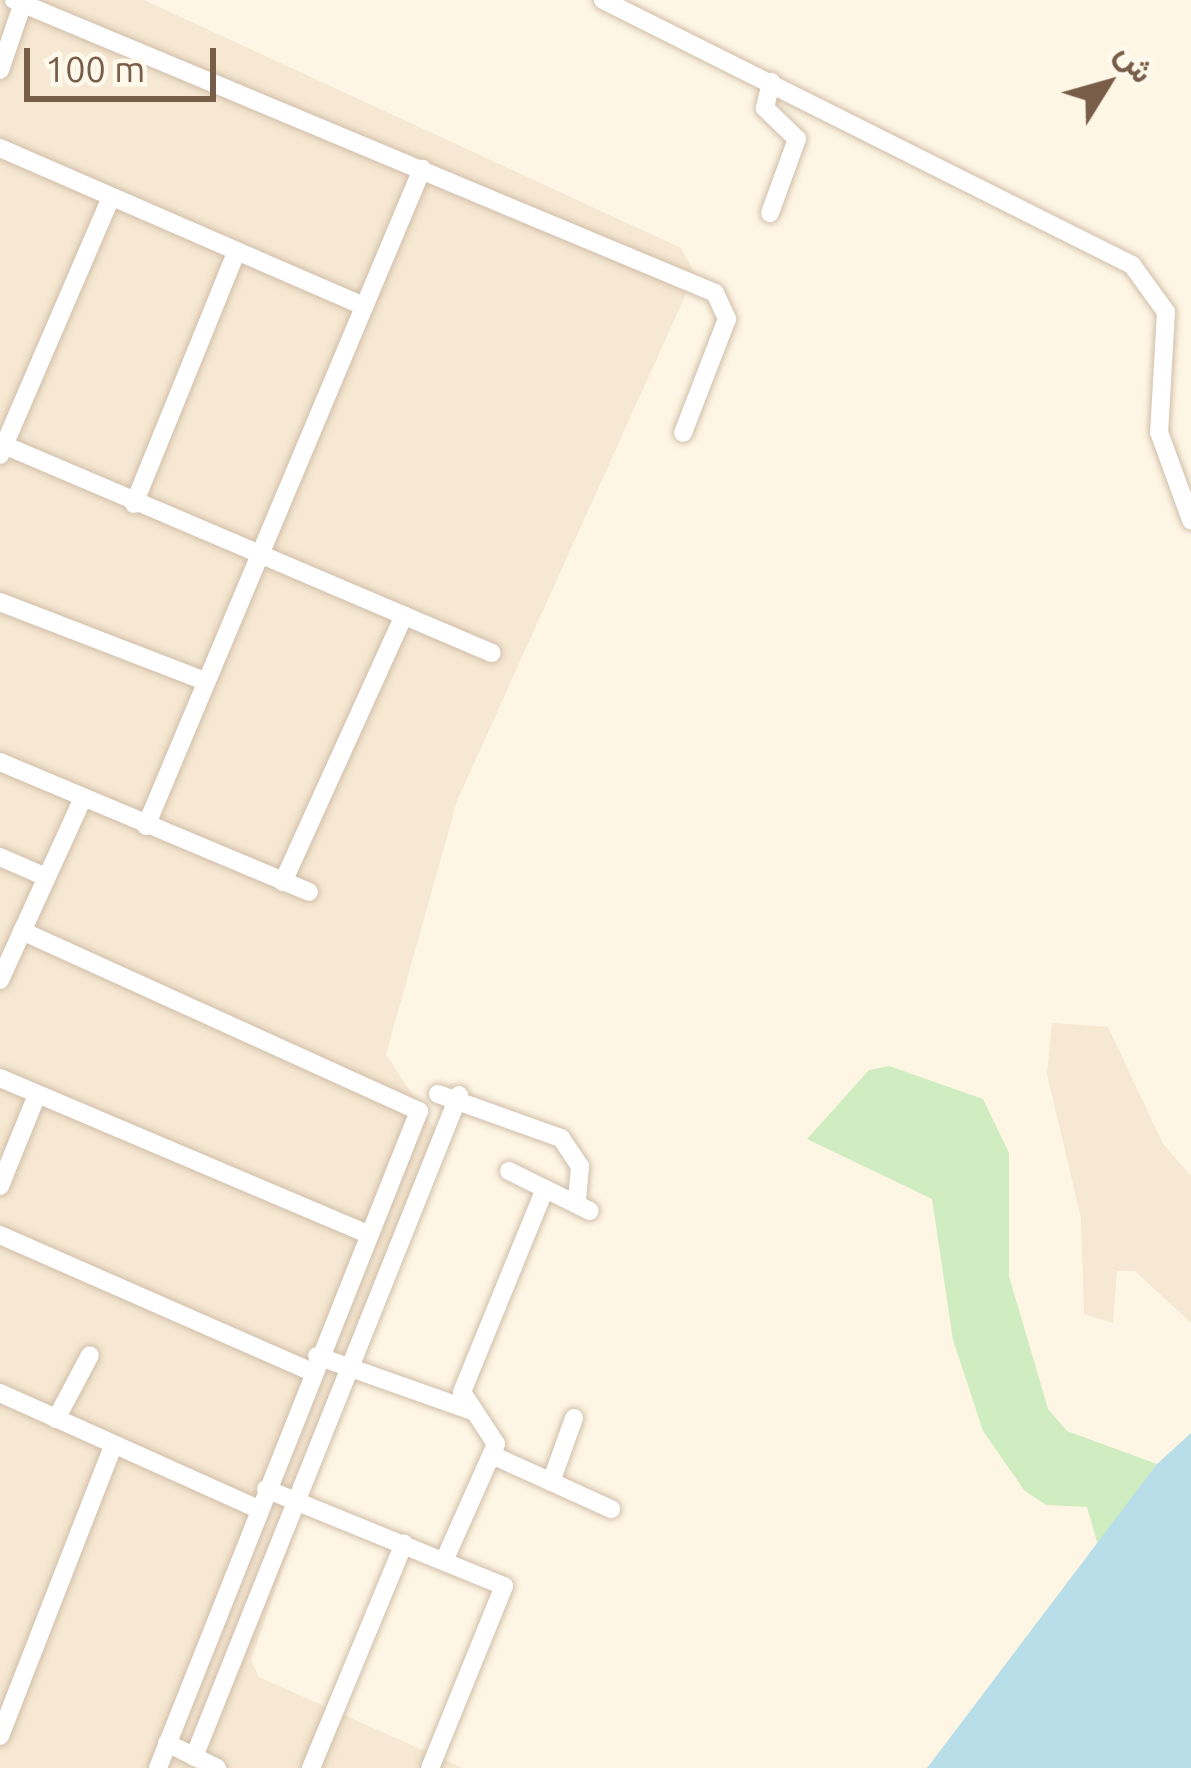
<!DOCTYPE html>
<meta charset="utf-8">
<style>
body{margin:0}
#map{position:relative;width:1191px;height:1768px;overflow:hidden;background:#fef6e4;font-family:Ubuntu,Vazirmatn,sans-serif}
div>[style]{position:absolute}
.residential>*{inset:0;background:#f6e8d2}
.green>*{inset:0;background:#d0ecc1}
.water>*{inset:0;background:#b7dee9}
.roads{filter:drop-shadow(0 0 3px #d0beaa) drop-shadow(0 0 3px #d0beaa)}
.minor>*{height:18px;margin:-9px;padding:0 9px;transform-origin:9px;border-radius:9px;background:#fff}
span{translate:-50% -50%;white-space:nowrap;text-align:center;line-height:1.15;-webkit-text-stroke:12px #fff9ec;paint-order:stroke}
.north{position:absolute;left:1047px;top:24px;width:120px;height:120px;-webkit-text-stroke:9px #fff9ec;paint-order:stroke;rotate:53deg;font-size:33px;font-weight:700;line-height:48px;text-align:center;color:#785d48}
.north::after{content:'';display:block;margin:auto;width:42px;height:54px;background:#785d48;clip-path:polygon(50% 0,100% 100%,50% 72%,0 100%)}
.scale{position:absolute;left:24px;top:48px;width:192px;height:54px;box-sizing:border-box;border:6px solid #785d48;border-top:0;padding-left:15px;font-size:36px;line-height:42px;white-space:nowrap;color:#785d48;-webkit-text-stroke:9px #fff9ec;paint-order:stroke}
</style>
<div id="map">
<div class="residential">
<i style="clip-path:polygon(0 0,144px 0,681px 248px,695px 274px,457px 801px,386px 1054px,435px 1130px,251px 1660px,259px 1677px,463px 1768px,0 1768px)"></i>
<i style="clip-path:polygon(1052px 1023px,1108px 1027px,1163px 1144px,1191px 1176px,1191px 1323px,1135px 1271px,1117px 1271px,1113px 1323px,1084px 1314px,1081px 1218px,1047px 1074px)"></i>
</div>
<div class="green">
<i style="clip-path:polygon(889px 1066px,983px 1099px,1009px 1153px,1009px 1276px,1048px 1409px,1067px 1431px,1157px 1464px,1099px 1549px,1087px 1507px,1046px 1505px,1024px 1490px,983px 1431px,953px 1340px,932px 1199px,807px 1139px,869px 1070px)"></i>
</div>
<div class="water">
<i style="clip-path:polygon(1191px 1433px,1191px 1768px,927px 1768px,1157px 1464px)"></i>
</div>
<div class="roads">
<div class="minor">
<i style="left:14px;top:0;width:760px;rotate:22.68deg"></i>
<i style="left:715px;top:293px;width:29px;rotate:65deg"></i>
<i style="left:727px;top:319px;width:122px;rotate:111.1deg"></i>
<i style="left:603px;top:0;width:592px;rotate:26.61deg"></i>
<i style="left:1132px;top:265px;width:58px;rotate:54.1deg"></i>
<i style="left:1166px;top:312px;width:120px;rotate:93.3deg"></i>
<i style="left:1159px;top:432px;width:94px;rotate:70deg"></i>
<i style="left:0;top:70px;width:74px;rotate:-71.1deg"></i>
<i style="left:0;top:148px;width:397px;rotate:23.5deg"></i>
<i style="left:770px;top:213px;width:79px;rotate:-70deg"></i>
<i style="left:797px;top:139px;width:45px;rotate:-135.9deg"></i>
<i style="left:765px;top:108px;width:27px;rotate:-77deg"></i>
<i style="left:4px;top:445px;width:530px;rotate:23.09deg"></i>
<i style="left:0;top:455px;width:281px;rotate:-66.7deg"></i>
<i style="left:134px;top:504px;width:271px;rotate:-67.9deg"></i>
<i style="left:0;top:602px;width:220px;rotate:21.1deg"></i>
<i style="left:0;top:762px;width:335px;rotate:22.8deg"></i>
<i style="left:146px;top:826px;width:713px;rotate:-67.21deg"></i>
<i style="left:0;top:857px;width:50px;rotate:23.5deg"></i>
<i style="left:283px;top:882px;width:293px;rotate:-65.6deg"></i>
<i style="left:22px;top:931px;width:436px;rotate:24.4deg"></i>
<i style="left:419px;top:1111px;width:707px;rotate:111.67deg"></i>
<i style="left:0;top:980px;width:198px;rotate:-65.5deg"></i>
<i style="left:0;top:1078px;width:400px;rotate:23deg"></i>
<i style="left:438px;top:1094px;width:131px;rotate:19.7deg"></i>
<i style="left:561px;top:1138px;width:34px;rotate:56deg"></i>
<i style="left:580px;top:1166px;width:38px;rotate:95deg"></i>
<i style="left:509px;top:1171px;width:90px;rotate:26.3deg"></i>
<i style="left:0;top:1186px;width:98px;rotate:-67.9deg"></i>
<i style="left:0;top:1235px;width:339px;rotate:23.7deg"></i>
<i style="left:317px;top:1356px;width:164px;rotate:19.5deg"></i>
<i style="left:0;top:1393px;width:283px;rotate:24.2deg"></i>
<i style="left:56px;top:1419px;width:72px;rotate:-62deg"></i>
<i style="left:492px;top:1455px;width:131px;rotate:24.4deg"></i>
<i style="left:551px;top:1482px;width:68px;rotate:-70.2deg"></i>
<i style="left:266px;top:1489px;width:257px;rotate:22.2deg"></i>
<i style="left:504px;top:1586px;width:196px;rotate:112.1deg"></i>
<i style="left:444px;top:1561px;width:128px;rotate:-66deg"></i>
<i style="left:496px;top:1444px;width:62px;rotate:-123.2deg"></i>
<i style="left:462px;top:1392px;width:219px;rotate:-67.8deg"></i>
<i style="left:0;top:1736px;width:311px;rotate:-68.7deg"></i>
<i style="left:167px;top:1743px;width:56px;rotate:26.6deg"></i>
<i style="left:194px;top:1757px;width:713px;rotate:-68.18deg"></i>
<i style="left:311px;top:1768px;width:243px;rotate:-67.5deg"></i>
</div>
</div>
<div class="north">ش</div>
<div class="scale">100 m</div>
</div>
